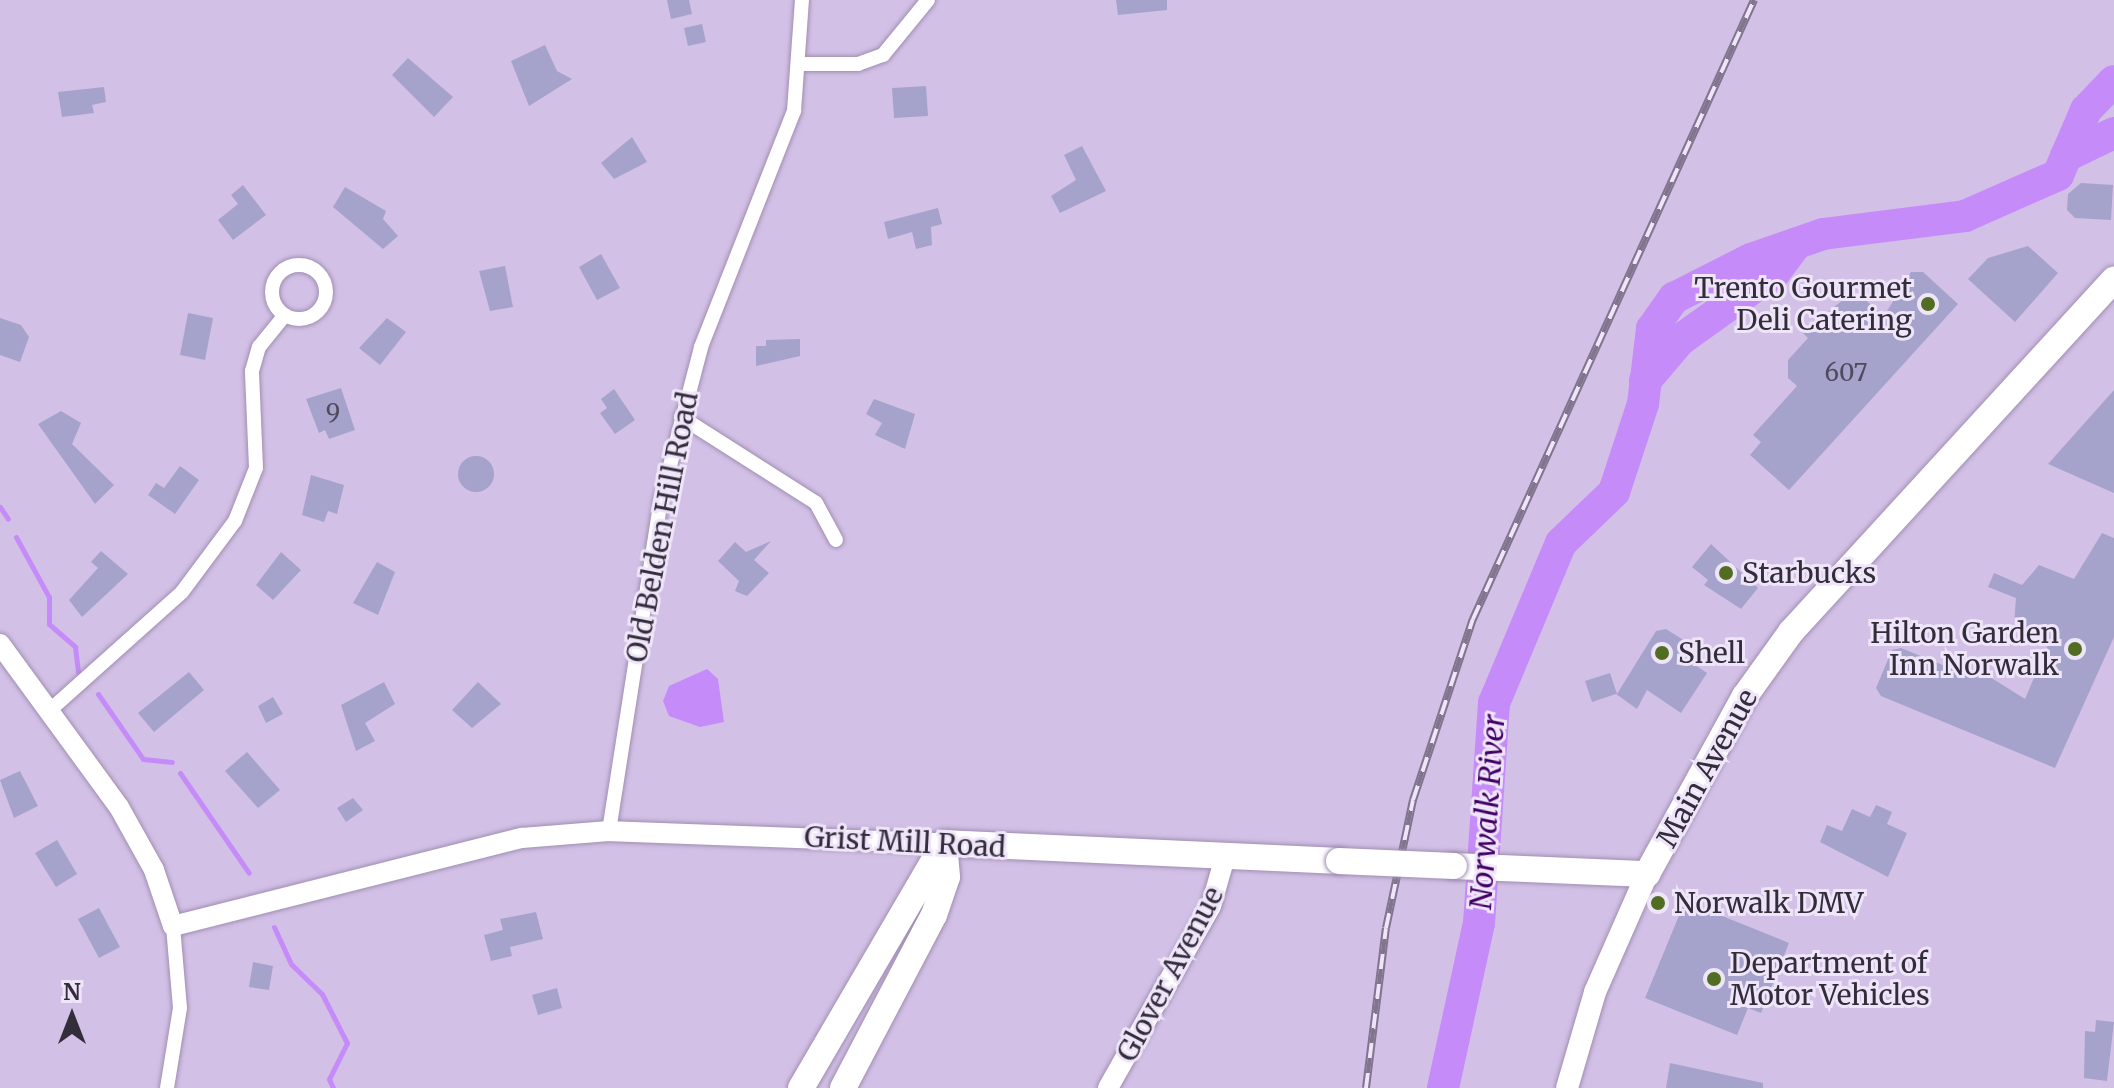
<!DOCTYPE html>
<style>
body{margin:0}
#map{position:relative;width:2114px;height:1088px;overflow:hidden;background:#d3c0e6;font-family:Merriweather,serif}
div>[style]{position:absolute}
.water>*{inset:0;background:#c58bf9}
.stream>*{height:5px;margin:-2.5px;padding:0 2.5px;transform-origin:2.5px;border-radius:2.5px;background:#c58bf9}
.river>*{height:32px;margin:-16px;padding:0 16px;transform-origin:16px;border-radius:16px;background:#c58bf9}
.building>*{inset:0;background:#a5a3cb}
.round{border-radius:50%}
.roads{filter:drop-shadow(0 0 2px #a08eb3) drop-shadow(0 0 2px #a08eb3)}
.street>*{height:14px;margin:-7px;padding:0 7px;transform-origin:7px;border-radius:7px;background:#fff}
.street>.ring{margin:-7px;padding:0;box-sizing:content-box;background:none;border:14px solid #fff;border-radius:50%}
.secondary>*{height:20px;margin:-10px;padding:0 10px;transform-origin:10px;border-radius:10px;background:#fff}
.primary>*{height:22px;margin:-11px;padding:0 11px;transform-origin:11px;border-radius:11px;background:#fff}
.highway>*{height:26px;margin:-13px;padding:0 13px;transform-origin:13px;border-radius:13px;background:#fff}
.rail>*{height:8px;margin-top:-4px;transform-origin:0;background:repeating-linear-gradient(90deg,#efe5f9 0 15px,#81748e 0 30px);box-sizing:border-box;border-block:2px solid #81748e}
.bridges{filter:drop-shadow(0 0 2px #a08eb3) drop-shadow(0 0 2px #a08eb3)}
.highway-bridge>*{height:26px;margin:-13px;padding:0 13px;transform-origin:13px;border-radius:13px;background:#fff}
.dots>*{width:22px;height:22px;translate:-50% -50%;box-sizing:border-box;border:4px solid #efe5f9;border-radius:50%}
span{translate:-50% -50%;white-space:nowrap;text-align:center;line-height:1.15;-webkit-text-stroke:6px #efe5f9;paint-order:stroke}
.number-label{font-size:24px;color:#504a5f}
.number-label span{-webkit-text-stroke-width:0}
.poi-label{font-size:28px;color:#332c3b}
.right{translate:-100% -50%;text-align:right}
.left{translate:0 -50%;text-align:left}
.street-label{font-size:28px;color:#332c3b}
.water-label{font-size:30px;color:#410066;font-style:italic}
.north{position:absolute;left:32px;top:976px;width:80px;height:80px;-webkit-text-stroke:6px #efe5f9;paint-order:stroke;rotate:0deg;font-size:22px;font-weight:700;line-height:32px;text-align:center;color:#332c3b}
.north::after{content:'';display:block;margin:auto;width:28px;height:36px;background:#332c3b;clip-path:polygon(50% 0,100% 100%,50% 72%,0 100%)}
</style>
<div id="map">
<div class="water">
<i style="clip-path:polygon(707px 669px,718px 679px,724px 722px,700px 727px,669px 716px,663px 701px,669px 686px)"></i>
</div>
<div class="stream">
<i style="left:0;top:507px;width:14px;rotate:56deg"></i>
<i style="left:16px;top:537px;width:68px;rotate:61.2deg"></i>
<i style="left:49px;top:597px;width:27px;rotate:90deg"></i>
<i style="left:49px;top:624px;width:35px;rotate:41deg"></i>
<i style="left:75px;top:647px;width:25px;rotate:83deg"></i>
<i style="left:98px;top:694px;width:79px;rotate:55.3deg"></i>
<i style="left:143px;top:759px;width:29px;rotate:6deg"></i>
<i style="left:180px;top:773px;width:121px;rotate:55.4deg"></i>
<i style="left:274px;top:927px;width:41px;rotate:65.3deg"></i>
<i style="left:291px;top:964px;width:43px;rotate:44.1deg"></i>
<i style="left:322px;top:994px;width:55px;rotate:63deg"></i>
<i style="left:347px;top:1043px;width:40px;rotate:116.6deg"></i>
<i style="left:329px;top:1079px;width:10px;rotate:66deg"></i>
</div>
<div class="river">
<i style="left:2066px;top:156px;width:53px;rotate:-25.6deg"></i>
<i style="left:1645px;top:381px;width:54px;rotate:-49.5deg"></i>
<i style="left:1680px;top:340px;width:117px;rotate:-35.6deg"></i>
<i style="left:1775px;top:272px;width:36px;rotate:-53deg"></i>
<i style="left:1443px;top:1088px;width:169px;rotate:-77.7deg"></i>
<i style="left:1479px;top:923px;width:221px;rotate:-86.1deg"></i>
<i style="left:1494px;top:703px;width:173px;rotate:-67.3deg"></i>
<i style="left:1561px;top:543px;width:74px;rotate:-43.9deg"></i>
<i style="left:1614px;top:492px;width:93px;rotate:-71.8deg"></i>
<i style="left:1643px;top:404px;width:76px;rotate:-83.2deg"></i>
<i style="left:1652px;top:329px;width:38px;rotate:-55deg"></i>
<i style="left:1674px;top:298px;width:86px;rotate:-26.9deg"></i>
<i style="left:1751px;top:259px;width:76px;rotate:-19.1deg"></i>
<i style="left:1823px;top:234px;width:143px;rotate:-7.2deg"></i>
<i style="left:1965px;top:216px;width:102px;rotate:-23.8deg"></i>
<i style="left:2058px;top:175px;width:71px;rotate:-66.7deg"></i>
<i style="left:2086px;top:110px;width:40px;rotate:-46deg"></i>
</div>
<div class="building">
<i style="clip-path:polygon(667px 0,689px 0,692px 14px,671px 19px)"></i>
<i style="clip-path:polygon(1116px 0,1167px 0,1167px 10px,1118px 15px)"></i>
<i style="clip-path:polygon(702px 24px,706px 42px,688px 46px,684px 28px)"></i>
<i style="clip-path:polygon(545px 45px,557px 71px,572px 79px,529px 106px,511px 61px)"></i>
<i style="clip-path:polygon(408px 58px,453px 97px,434px 117px,392px 75px)"></i>
<i style="clip-path:polygon(926px 86px,928px 116px,894px 118px,892px 88px)"></i>
<i style="clip-path:polygon(104px 87px,106px 102px,92px 105px,94px 113px,62px 117px,58px 92px)"></i>
<i style="clip-path:polygon(632px 137px,647px 162px,614px 179px,601px 163px)"></i>
<i style="clip-path:polygon(1082px 146px,1106px 191px,1060px 213px,1051px 196px,1076px 180px,1064px 155px)"></i>
<i style="clip-path:polygon(2081px 183px,2113px 185px,2111px 220px,2075px 218px,2067px 210px,2068px 194px)"></i>
<i style="clip-path:polygon(243px 185px,266px 215px,233px 240px,218px 220px,238px 204px,231px 195px)"></i>
<i style="clip-path:polygon(345px 187px,386px 211px,383px 219px,398px 236px,383px 249px,333px 207px)"></i>
<i style="clip-path:polygon(938px 208px,942px 224px,931px 227px,932px 245px,916px 249px,912px 232px,888px 239px,884px 222px)"></i>
<i style="clip-path:polygon(2028px 246px,2058px 273px,2015px 322px,1968px 279px,1988px 258px)"></i>
<i style="clip-path:polygon(601px 254px,620px 288px,597px 300px,579px 267px)"></i>
<i style="clip-path:polygon(505px 266px,513px 307px,490px 311px,479px 271px)"></i>
<i style="clip-path:polygon(1911px 272px,1923px 272px,1958px 304px,1789px 490px,1750px 455px,1761px 442px,1753px 435px,1797px 386px,1788px 378px,1788px 360px,1808px 338px,1803px 333px,1845px 298px,1862px 297px,1884px 316px)"></i>
<i style="clip-path:polygon(188px 313px,213px 318px,205px 360px,180px 355px)"></i>
<i style="clip-path:polygon(0 318px,21px 325px,29px 337px,20px 362px,0 355px)"></i>
<i style="clip-path:polygon(387px 318px,406px 332px,380px 365px,359px 348px)"></i>
<i style="clip-path:polygon(800px 339px,800px 356px,756px 366px,756px 346px,766px 346px,766px 340px)"></i>
<i style="clip-path:polygon(341px 388px,355px 430px,329px 439px,325px 430px,319px 433px,306px 399px)"></i>
<i style="clip-path:polygon(614px 389px,635px 420px,615px 434px,600px 413px,607px 408px,601px 399px)"></i>
<i style="clip-path:polygon(2114px 390px,2114px 493px,2048px 464px)"></i>
<i style="clip-path:polygon(874px 399px,915px 414px,905px 449px,875px 435px,882px 423px,866px 414px)"></i>
<i style="clip-path:polygon(61px 411px,81px 423px,72px 444px,114px 485px,95px 504px,38px 424px)"></i>
<i class="round" style="left:458px;top:456px;width:36px;height:36px"></i>
<i style="clip-path:polygon(180px 466px,199px 480px,175px 514px,148px 495px,156px 483px,164px 488px)"></i>
<i style="clip-path:polygon(311px 475px,344px 485px,337px 514px,328px 511px,324px 522px,302px 515px)"></i>
<i style="clip-path:polygon(2102px 533px,2114px 538px,2114px 637px,2055px 768px,1881px 696px,1876px 688px,1892px 650px,1901px 648px,1960px 672px,1982px 672px,2025px 699px,2050px 640px,2014px 625px,2016px 598px,1988px 587px,1994px 573px,2022px 585px,2039px 565px,2074px 579px)"></i>
<i style="clip-path:polygon(771px 541px,754px 560px,769px 573px,747px 596px,735px 591px,739px 581px,718px 561px,735px 542px,746px 552px)"></i>
<i style="clip-path:polygon(1711px 544px,1758px 588px,1741px 609px,1704px 585px,1708px 580px,1692px 567px)"></i>
<i style="clip-path:polygon(101px 551px,128px 574px,82px 617px,69px 600px,98px 568px,91px 562px)"></i>
<i style="clip-path:polygon(281px 552px,301px 570px,273px 600px,256px 585px)"></i>
<i style="clip-path:polygon(377px 562px,395px 572px,378px 615px,353px 603px)"></i>
<i style="clip-path:polygon(1666px 629px,1688px 643px,1680px 655px,1707px 673px,1681px 713px,1647px 690px,1637px 709px,1616px 694px,1592px 702px,1585px 681px,1610px 673px,1617px 694px,1656px 631px)"></i>
<i style="clip-path:polygon(189px 672px,204px 690px,154px 732px,138px 713px)"></i>
<i style="clip-path:polygon(384px 682px,395px 704px,365px 723px,375px 741px,356px 751px,341px 705px)"></i>
<i style="clip-path:polygon(478px 682px,501px 704px,472px 728px,452px 710px)"></i>
<i style="clip-path:polygon(273px 697px,283px 714px,266px 723px,258px 706px)"></i>
<i style="clip-path:polygon(247px 752px,280px 790px,258px 808px,225px 771px)"></i>
<i style="clip-path:polygon(20px 771px,38px 806px,14px 818px,0 780px)"></i>
<i style="clip-path:polygon(353px 798px,363px 810px,346px 822px,337px 808px)"></i>
<i style="clip-path:polygon(1876px 805px,1892px 812px,1887px 824px,1907px 833px,1888px 877px,1820px 842px,1827px 825px,1842px 831px,1852px 809px,1870px 817px)"></i>
<i style="clip-path:polygon(57px 840px,77px 874px,56px 887px,35px 853px)"></i>
<i style="clip-path:polygon(1685px 901px,1789px 943px,1761px 1013px,1748px 1008px,1737px 1035px,1645px 998px)"></i>
<i style="clip-path:polygon(99px 908px,120px 947px,99px 958px,78px 919px)"></i>
<i style="clip-path:polygon(536px 912px,543px 939px,510px 947px,512px 956px,491px 961px,484px 935px,503px 930px,500px 919px)"></i>
<i style="clip-path:polygon(253px 962px,273px 966px,269px 990px,249px 987px)"></i>
<i style="clip-path:polygon(557px 988px,562px 1008px,538px 1015px,532px 995px)"></i>
<i style="clip-path:polygon(2096px 1020px,2114px 1022px,2107px 1081px,2084px 1078px,2085px 1031px,2095px 1032px)"></i>
<i style="clip-path:polygon(1670px 1063px,1763px 1083px,1763px 1088px,1666px 1088px)"></i>
</div>
<div class="roads">
<div class="street">
<i style="left:802px;top:64px;width:56px"></i>
<i style="left:858px;top:64px;width:27px;rotate:-20deg"></i>
<i style="left:883px;top:55px;width:71px;rotate:-50.7deg"></i>
<i class="ring" style="left:272px;top:265px;width:40px;height:40px"></i>
<i style="left:681px;top:417px;width:160px;rotate:32.5deg"></i>
<i style="left:816px;top:503px;width:42px;rotate:61.6deg"></i>
<i style="left:49px;top:711px;width:178px;rotate:-41.8deg"></i>
<i style="left:182px;top:592px;width:89px;rotate:-53.3deg"></i>
<i style="left:235px;top:521px;width:57px;rotate:-68.4deg"></i>
<i style="left:256px;top:468px;width:97px;rotate:-92.4deg"></i>
<i style="left:252px;top:371px;width:25px;rotate:-74deg"></i>
<i style="left:259px;top:347px;width:41px;rotate:-50.9deg"></i>
<i style="left:609px;top:831px;width:335px;rotate:-81.1deg"></i>
<i style="left:661px;top:500px;width:158px;rotate:-75.3deg"></i>
<i style="left:701px;top:347px;width:254px;rotate:-68.5deg"></i>
<i style="left:794px;top:111px;width:111px;rotate:-85.9deg"></i>
<i style="left:167px;top:1088px;width:81px;rotate:-80.8deg"></i>
<i style="left:180px;top:1008px;width:82px;rotate:-94.9deg"></i>
</div>
<div class="secondary">
<i style="left:0;top:644px;width:202px;rotate:53.9deg"></i>
<i style="left:119px;top:807px;width:72px;rotate:60.9deg"></i>
<i style="left:154px;top:870px;width:59px;rotate:71.3deg"></i>
<i style="left:173px;top:926px;width:360px;rotate:-14.2deg"></i>
<i style="left:522px;top:838px;width:87px;rotate:-4.6deg"></i>
<i style="left:609px;top:831px;width:335px;rotate:2.1deg"></i>
<i style="left:1108px;top:1088px;width:209px;rotate:-60.5deg"></i>
<i style="left:1211px;top:906px;width:51px;rotate:-74.1deg"></i>
</div>
<div class="primary">
<i style="left:1567px;top:1088px;width:100px;rotate:-73.7deg"></i>
<i style="left:1595px;top:992px;width:129px;rotate:-66.2deg"></i>
</div>
<div class="highway">
<i style="left:944px;top:843px;width:395px;rotate:2.6deg"></i>
<i style="left:1454px;top:866px;width:193px;rotate:2.4deg"></i>
<i style="left:1647px;top:874px;width:203px;rotate:-61.2deg"></i>
<i style="left:1745px;top:696px;width:79px;rotate:-54.3deg"></i>
<i style="left:1791px;top:632px;width:478px;rotate:-47.5deg"></i>
<i style="left:801px;top:1088px;width:284px;rotate:-59.7deg"></i>
<i style="left:843px;top:1088px;width:195px;rotate:-62.3deg"></i>
<i style="left:934px;top:915px;width:40px;rotate:-71.1deg"></i>
<i style="left:947px;top:877px;width:34px;rotate:-95deg"></i>
</div>
</div>
<div class="rail">
<i style="left:1366px;top:1088px;width:161px;rotate:-82.9deg"></i>
<i style="left:1386px;top:928px;width:131px;rotate:-78.1deg"></i>
<i style="left:1413px;top:800px;width:191px;rotate:-71.7deg"></i>
<i style="left:1473px;top:619px;width:680px;rotate:-65.58deg"></i>
</div>
<div class="bridges">
<div class="highway-bridge">
<i style="left:1339px;top:861px;width:115px;rotate:2.5deg"></i>
</div>
</div>
<div class="dots">
<i style="left:1928px;top:304px;background:#516d21"></i>
<i style="left:1726px;top:573px;background:#516d21"></i>
<i style="left:2075px;top:649px;background:#516d21"></i>
<i style="left:1662px;top:653px;background:#516d21"></i>
<i style="left:1658px;top:903px;background:#516d21"></i>
<i style="left:1714px;top:979px;background:#516d21"></i>
</div>
<div class="number-label">
<span style="left:1846px;top:373px">607</span>
<span style="left:333px;top:413px">9</span>
</div>
<div class="poi-label">
<span class="right" style="left:1912px;top:304px">Trento Gourmet<br>Deli Catering</span>
<span class="left" style="left:1742px;top:573px">Starbucks</span>
<span class="right" style="left:2059px;top:649px">Hilton Garden<br>Inn Norwalk</span>
<span class="left" style="left:1678px;top:653px">Shell</span>
<span class="left" style="left:1674px;top:903px">Norwalk DMV</span>
<span class="left" style="left:1730px;top:979px">Department of<br>Motor Vehicles</span>
</div>
<div class="street-label">
<span style="left:662px;top:527px;rotate:-79deg">Old Belden Hill Road</span>
<span style="left:1707px;top:768px;rotate:-61deg">Main Avenue</span>
<span style="left:905px;top:842px;rotate:3deg">Grist Mill Road</span>
<span style="left:1170px;top:974px;rotate:-62deg">Glover Avenue</span>
</div>
<div class="water-label">
<span style="left:1487px;top:812px;rotate:-86deg">Norwalk River</span>
</div>
<div class="north">N</div>
</div>
